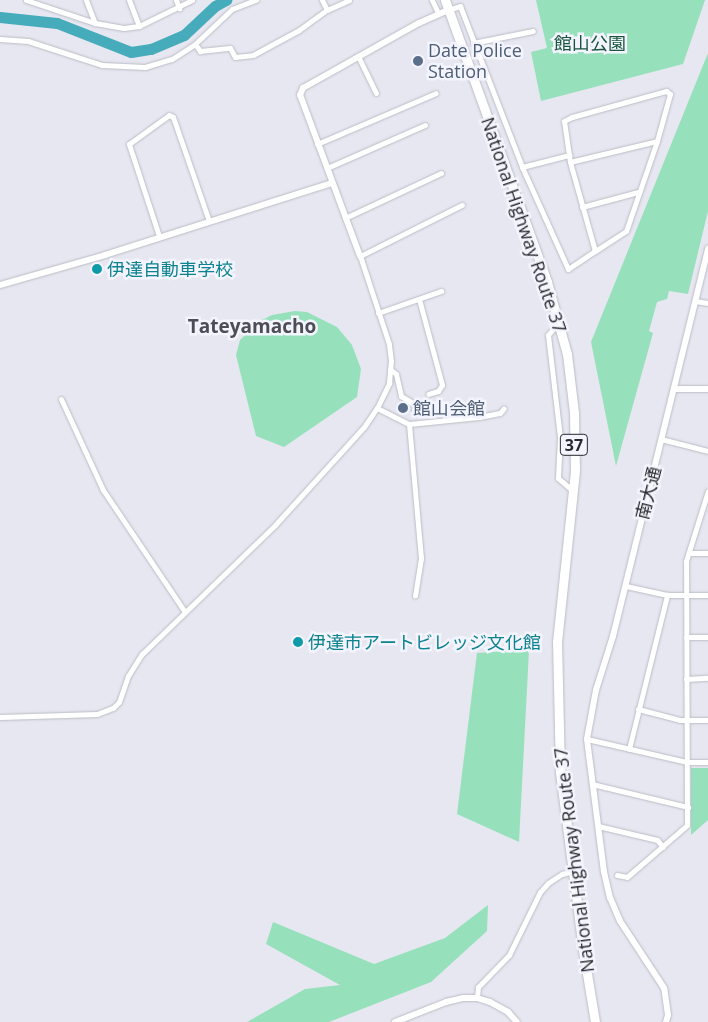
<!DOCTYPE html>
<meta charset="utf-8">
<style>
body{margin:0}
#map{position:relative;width:708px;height:1022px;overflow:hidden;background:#e6e7f0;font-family:"Open Sans","Noto Sans JP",sans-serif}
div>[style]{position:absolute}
.green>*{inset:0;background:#96e1bc}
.river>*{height:11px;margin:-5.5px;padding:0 5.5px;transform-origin:5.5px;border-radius:5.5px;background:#46abba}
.roads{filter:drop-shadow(0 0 1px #bbbcc5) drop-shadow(0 0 1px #bbbcc5)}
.minor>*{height:5px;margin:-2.5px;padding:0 2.5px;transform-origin:2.5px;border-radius:2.5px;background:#fff}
.tertiary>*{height:6px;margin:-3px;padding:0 3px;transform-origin:3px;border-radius:3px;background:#fff}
.trunk>*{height:9px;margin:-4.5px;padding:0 4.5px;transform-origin:4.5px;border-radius:4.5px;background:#fff}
.dots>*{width:14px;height:14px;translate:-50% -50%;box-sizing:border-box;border:2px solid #f3f4fd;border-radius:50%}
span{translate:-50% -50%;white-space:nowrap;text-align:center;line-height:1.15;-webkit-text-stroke:5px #f3f4fd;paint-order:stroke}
.shield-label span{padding:1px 4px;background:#f3f4fd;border:1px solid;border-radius:4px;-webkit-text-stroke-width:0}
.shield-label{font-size:16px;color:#29292d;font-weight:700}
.park-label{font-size:18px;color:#1a563e}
.service-label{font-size:18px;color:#4e5e75}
.left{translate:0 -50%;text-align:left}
.street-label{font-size:18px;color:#29292d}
.culture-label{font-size:18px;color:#0d838f}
.neighbourhood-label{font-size:19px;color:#4c4d55;font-weight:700}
</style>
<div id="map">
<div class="green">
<i style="clip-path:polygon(536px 0,705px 0,683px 64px,541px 101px,531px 52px,547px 48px)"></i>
<i style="clip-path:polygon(708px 53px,708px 211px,688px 294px,669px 291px,667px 299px,657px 302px,649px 331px,653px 333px,616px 466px,591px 342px)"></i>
<i style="clip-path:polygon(295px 311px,307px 312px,337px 327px,352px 345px,361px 369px,357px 397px,284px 447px,256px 436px,236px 355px,240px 340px,260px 321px,272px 315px)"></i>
<i style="clip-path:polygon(529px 650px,519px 842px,457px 814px,477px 653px)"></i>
<i style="clip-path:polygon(691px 768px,708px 768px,708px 820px,691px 835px)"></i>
<i style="clip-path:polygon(488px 905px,487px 931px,431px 982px,329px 1022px,247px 1022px,305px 989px,340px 985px,266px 944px,273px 922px,374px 964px,445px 938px)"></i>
</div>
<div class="river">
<i style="left:0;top:17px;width:57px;rotate:6deg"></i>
<i style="left:57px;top:23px;width:79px;rotate:21.4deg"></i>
<i style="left:131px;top:52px;width:20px;rotate:-9deg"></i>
<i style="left:151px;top:49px;width:36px;rotate:-23deg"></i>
<i style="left:184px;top:35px;width:42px;rotate:-43.1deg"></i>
<i style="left:215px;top:6px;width:13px;rotate:-29deg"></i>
</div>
<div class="roads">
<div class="minor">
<i style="left:26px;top:0;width:73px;rotate:18.4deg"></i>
<i style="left:95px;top:23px;width:29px;rotate:10deg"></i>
<i style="left:124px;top:28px;width:15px;rotate:-8deg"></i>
<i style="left:139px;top:26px;width:59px;rotate:-26.1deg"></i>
<i style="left:86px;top:0;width:25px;rotate:69deg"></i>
<i style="left:129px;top:0;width:28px;rotate:69deg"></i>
<i style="left:176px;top:0;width:9px;rotate:69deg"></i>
<i style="left:322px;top:0;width:11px;rotate:63deg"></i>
<i style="left:327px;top:10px;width:24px;rotate:-24deg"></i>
<i style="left:432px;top:0;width:14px;rotate:65deg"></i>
<i style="left:448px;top:10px;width:13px;rotate:-18deg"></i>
<i style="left:460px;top:6px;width:173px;rotate:68.9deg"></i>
<i style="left:522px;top:167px;width:49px;rotate:-14.3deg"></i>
<i style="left:0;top:39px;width:28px;rotate:4deg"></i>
<i style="left:28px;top:41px;width:78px;rotate:18deg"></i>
<i style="left:102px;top:65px;width:43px;rotate:2.7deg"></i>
<i style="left:145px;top:67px;width:28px;rotate:-17deg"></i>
<i style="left:172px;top:59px;width:27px;rotate:-33deg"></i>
<i style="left:195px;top:44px;width:51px;rotate:-43.4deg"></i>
<i style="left:232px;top:9px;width:26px;rotate:-21deg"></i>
<i style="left:473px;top:43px;width:61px;rotate:-11.3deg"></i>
<i style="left:195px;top:44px;width:9px;rotate:54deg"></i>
<i style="left:200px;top:51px;width:30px;rotate:-6deg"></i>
<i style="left:230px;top:48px;width:10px;rotate:61deg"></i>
<i style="left:235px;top:57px;width:18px;rotate:-6deg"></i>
<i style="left:253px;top:55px;width:52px;rotate:-28.5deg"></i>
<i style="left:299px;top:30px;width:34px;rotate:-36deg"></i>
<i style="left:358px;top:56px;width:41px;rotate:64.1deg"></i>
<i style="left:666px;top:91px;width:5px;rotate:37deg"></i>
<i style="left:670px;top:94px;width:49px;rotate:105.5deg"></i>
<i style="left:657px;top:141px;width:95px;rotate:109deg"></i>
<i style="left:626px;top:231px;width:37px;rotate:147deg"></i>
<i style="left:595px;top:251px;width:92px;rotate:-105.7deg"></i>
<i style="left:570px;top:162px;width:41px;rotate:-98.3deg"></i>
<i style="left:564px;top:121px;width:9px;rotate:-27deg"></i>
<i style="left:572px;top:117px;width:98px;rotate:-15.5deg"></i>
<i style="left:317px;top:144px;width:129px;rotate:-23.2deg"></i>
<i style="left:570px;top:162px;width:89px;rotate:-13.6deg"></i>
<i style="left:522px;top:167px;width:112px;rotate:65.7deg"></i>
<i style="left:568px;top:269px;width:32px;rotate:-34deg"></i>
<i style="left:327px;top:168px;width:107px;rotate:-23.7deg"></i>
<i style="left:582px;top:207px;width:58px;rotate:-15deg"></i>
<i style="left:345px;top:218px;width:106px;rotate:-25.1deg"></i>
<i style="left:159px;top:236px;width:97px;rotate:-108.1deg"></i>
<i style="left:129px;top:144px;width:49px;rotate:-35.9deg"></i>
<i style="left:169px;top:115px;width:4px;rotate:27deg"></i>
<i style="left:173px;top:117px;width:110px;rotate:70.9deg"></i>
<i style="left:419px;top:299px;width:89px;rotate:75deg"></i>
<i style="left:442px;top:385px;width:7px;rotate:124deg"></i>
<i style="left:438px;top:391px;width:10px;rotate:163deg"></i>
<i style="left:695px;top:301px;width:13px;rotate:9deg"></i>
<i style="left:378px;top:313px;width:67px;rotate:-19.2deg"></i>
<i style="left:558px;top:323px;width:16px;rotate:130deg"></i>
<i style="left:548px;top:335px;width:103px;rotate:83.3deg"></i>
<i style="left:560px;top:437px;width:41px;rotate:92.8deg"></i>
<i style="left:558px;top:478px;width:20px;rotate:41deg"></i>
<i style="left:390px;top:369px;width:8px;rotate:40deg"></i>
<i style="left:396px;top:374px;width:23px;rotate:77deg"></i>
<i style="left:401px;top:396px;width:17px;rotate:31deg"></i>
<i style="left:416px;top:405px;width:5px;rotate:112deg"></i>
<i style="left:61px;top:399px;width:100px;rotate:65.2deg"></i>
<i style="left:103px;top:490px;width:147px;rotate:56.1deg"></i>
<i style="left:377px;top:408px;width:36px;rotate:27deg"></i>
<i style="left:409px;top:424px;width:70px;rotate:-5.7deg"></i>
<i style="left:479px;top:417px;width:21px;rotate:-11deg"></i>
<i style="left:500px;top:413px;width:6px;rotate:-51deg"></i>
<i style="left:409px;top:424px;width:135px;rotate:84.9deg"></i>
<i style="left:421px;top:558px;width:38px;rotate:99deg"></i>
<i style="left:661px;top:439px;width:49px;rotate:14.3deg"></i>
<i style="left:689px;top:553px;width:19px"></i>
<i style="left:626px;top:586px;width:42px;rotate:12.4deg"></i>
<i style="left:667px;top:595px;width:41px"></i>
<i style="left:686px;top:637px;width:22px"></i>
<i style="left:686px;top:679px;width:22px;rotate:-3deg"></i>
<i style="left:638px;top:709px;width:43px;rotate:14.7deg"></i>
<i style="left:680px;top:720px;width:28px"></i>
<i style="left:0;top:717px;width:97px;rotate:-1.8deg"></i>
<i style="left:97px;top:714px;width:17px;rotate:-21deg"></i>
<i style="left:113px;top:708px;width:8px;rotate:-45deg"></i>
<i style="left:119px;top:702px;width:28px;rotate:-71deg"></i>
<i style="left:128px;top:676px;width:26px;rotate:-58deg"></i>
<i style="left:142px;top:654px;width:185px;rotate:-44.1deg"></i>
<i style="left:275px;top:525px;width:132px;rotate:-47.8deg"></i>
<i style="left:364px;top:427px;width:23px;rotate:-56deg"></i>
<i style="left:377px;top:408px;width:28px;rotate:-64deg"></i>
<i style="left:389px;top:383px;width:22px;rotate:-85deg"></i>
<i style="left:391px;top:361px;width:17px;rotate:-97deg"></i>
<i style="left:389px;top:344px;width:93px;rotate:-108.2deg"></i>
<i style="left:360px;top:256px;width:114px;rotate:-26.6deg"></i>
<i style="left:587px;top:739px;width:103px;rotate:13deg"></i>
<i style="left:687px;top:762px;width:21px"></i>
<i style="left:629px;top:749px;width:159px;rotate:-76.1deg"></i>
<i style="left:592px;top:784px;width:99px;rotate:13.5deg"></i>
<i style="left:598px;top:826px;width:61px;rotate:13.3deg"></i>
<i style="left:657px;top:840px;width:9px;rotate:49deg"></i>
<i style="left:617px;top:875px;width:10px;rotate:11deg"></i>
<i style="left:627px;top:877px;width:79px;rotate:-40.9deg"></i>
<i style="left:687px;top:825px;width:264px;rotate:-90.2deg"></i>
<i style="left:686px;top:561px;width:73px;rotate:-72.6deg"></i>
<i style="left:477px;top:998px;width:11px;rotate:-85deg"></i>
<i style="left:478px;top:987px;width:45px;rotate:-45.9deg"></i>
<i style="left:509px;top:955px;width:70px;rotate:-63.8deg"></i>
<i style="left:540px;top:892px;width:12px;rotate:-48deg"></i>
<i style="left:548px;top:883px;width:17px;rotate:-33deg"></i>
<i style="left:562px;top:874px;width:11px;rotate:-15deg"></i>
</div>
<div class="tertiary">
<i style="left:360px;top:256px;width:172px;rotate:-110.4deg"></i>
<i style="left:300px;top:95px;width:8px;rotate:-67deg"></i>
<i style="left:303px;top:88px;width:133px;rotate:-29.3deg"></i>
<i style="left:419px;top:23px;width:32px;rotate:-24deg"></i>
<i style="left:0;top:285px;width:109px;rotate:-15.9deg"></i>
<i style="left:105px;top:255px;width:238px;rotate:-17.6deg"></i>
<i style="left:674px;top:389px;width:34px"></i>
<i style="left:395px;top:1022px;width:55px;rotate:-21.4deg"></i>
<i style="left:446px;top:1002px;width:17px;rotate:-13deg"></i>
<i style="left:463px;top:998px;width:14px"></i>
<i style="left:477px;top:998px;width:14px;rotate:17deg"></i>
<i style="left:490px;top:1002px;width:21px;rotate:29deg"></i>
<i style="left:508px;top:1012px;width:13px;rotate:48deg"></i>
<i style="left:666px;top:1022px;width:7px;rotate:-74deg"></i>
<i style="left:668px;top:1015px;width:27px;rotate:-98deg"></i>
<i style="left:664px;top:988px;width:80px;rotate:-123.3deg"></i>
<i style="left:620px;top:921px;width:25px;rotate:-113deg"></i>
<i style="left:610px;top:898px;width:27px;rotate:-103deg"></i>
<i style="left:604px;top:872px;width:134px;rotate:-97.3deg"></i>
<i style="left:587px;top:739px;width:50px;rotate:-79.6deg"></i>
<i style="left:596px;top:690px;width:57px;rotate:-72.5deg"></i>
<i style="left:613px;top:636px;width:399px;rotate:-76.2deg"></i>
</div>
<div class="trunk">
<i style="left:445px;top:0;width:300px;rotate:70.1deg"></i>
<i style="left:547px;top:282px;width:75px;rotate:74.5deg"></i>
<i style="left:567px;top:354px;width:59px;rotate:83.2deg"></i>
<i style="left:574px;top:413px;width:58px;rotate:89deg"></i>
<i style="left:575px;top:471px;width:171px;rotate:96deg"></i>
<i style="left:557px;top:641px;width:131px;rotate:88.7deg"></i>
<i style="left:560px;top:772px;width:179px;rotate:82.6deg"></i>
<i style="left:583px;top:950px;width:73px;rotate:80.5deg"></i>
</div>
</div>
<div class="dots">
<i style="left:418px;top:61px;background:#5c6f8a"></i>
<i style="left:97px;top:269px;background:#0f9aa8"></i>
<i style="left:403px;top:408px;background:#5c6f8a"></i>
<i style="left:298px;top:642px;background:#0f9aa8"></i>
</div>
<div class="shield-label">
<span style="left:574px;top:445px">37</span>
</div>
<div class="park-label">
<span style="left:590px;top:43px">館山公園</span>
</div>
<div class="service-label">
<span class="left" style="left:428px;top:61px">Date Police<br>Station</span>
<span class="left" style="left:413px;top:408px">館山会館</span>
</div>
<div class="street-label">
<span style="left:524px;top:225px;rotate:71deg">National Highway Route 37</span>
<span style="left:648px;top:493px;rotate:-76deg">南大通</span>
<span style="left:574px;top:860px;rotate:-97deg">National Highway Route 37</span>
</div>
<div class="culture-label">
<span class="left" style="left:107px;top:269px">伊達自動車学校</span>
<span class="left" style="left:308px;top:642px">伊達市アートビレッジ文化館</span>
</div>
<div class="neighbourhood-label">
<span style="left:252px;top:327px">Tateyamacho</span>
</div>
</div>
